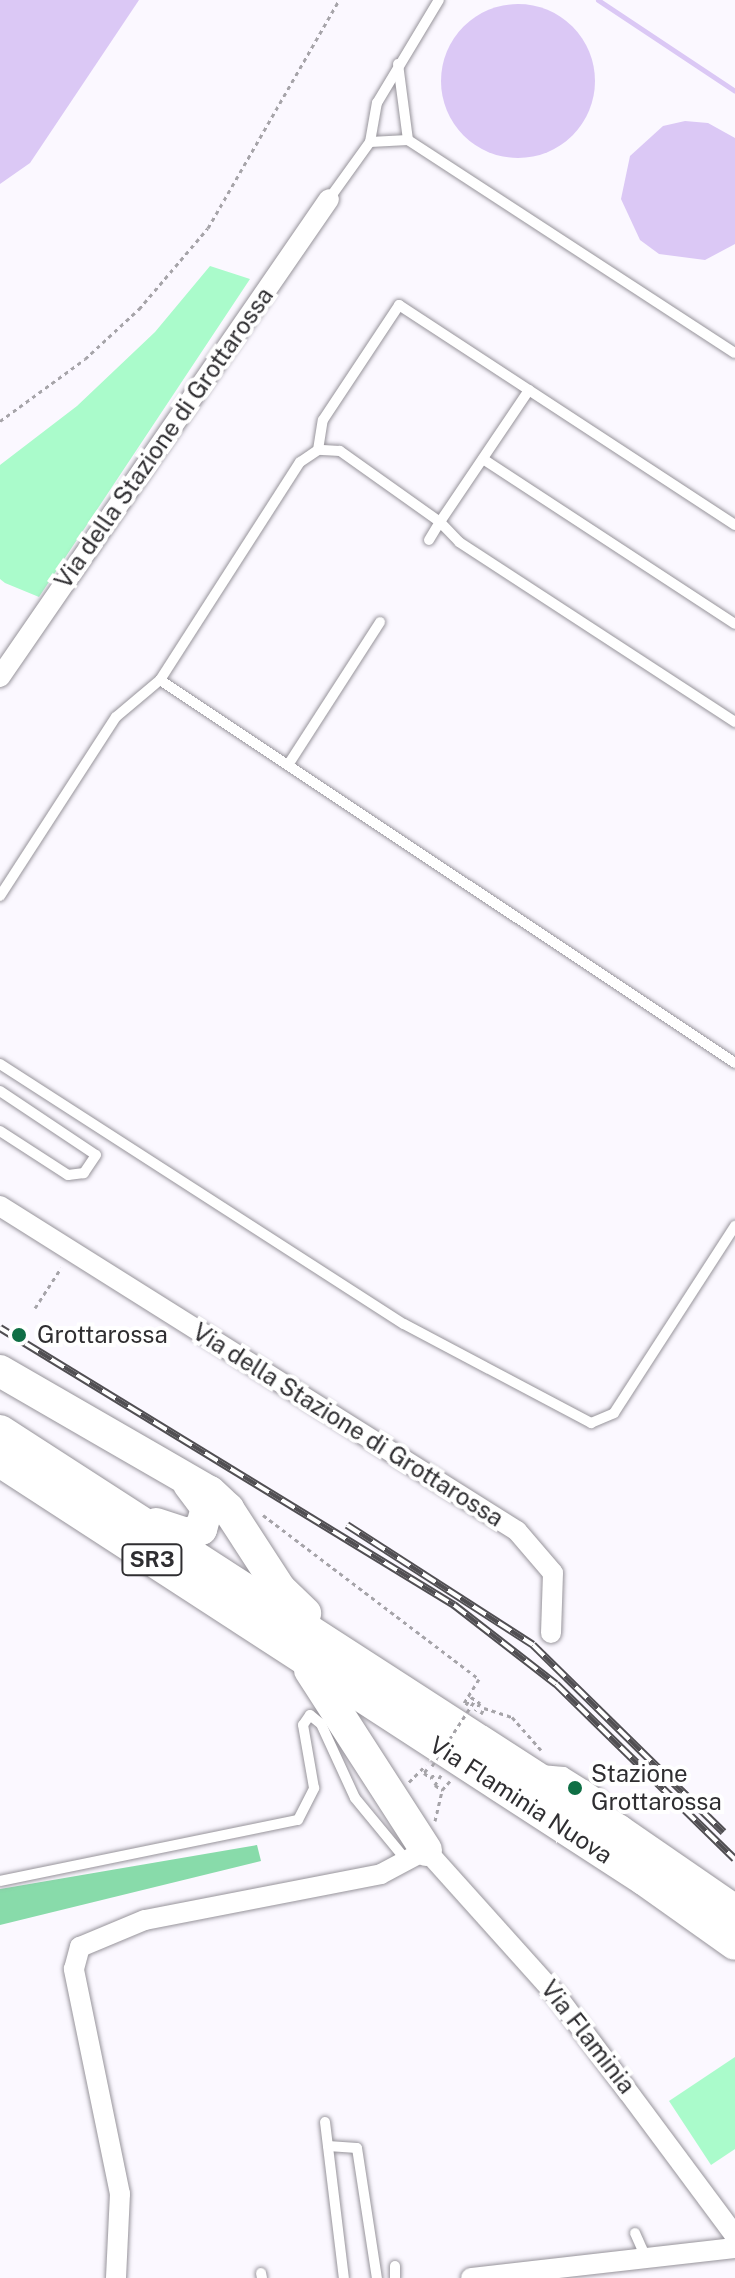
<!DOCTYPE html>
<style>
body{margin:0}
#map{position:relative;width:735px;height:2278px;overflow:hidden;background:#fbf8ff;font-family:"Public Sans",sans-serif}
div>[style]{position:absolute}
.green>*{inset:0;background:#aafbcb}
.forest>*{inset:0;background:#88dbaa}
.water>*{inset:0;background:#dbc8f5}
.round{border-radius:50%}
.stream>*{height:5px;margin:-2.5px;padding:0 2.5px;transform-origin:2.5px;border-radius:2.5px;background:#dbc8f5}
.path>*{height:3px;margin-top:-1.5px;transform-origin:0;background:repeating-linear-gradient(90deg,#a6a4a9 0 4px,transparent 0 8px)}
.roads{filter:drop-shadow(0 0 2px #97949b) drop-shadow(0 0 2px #97949b)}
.service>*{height:10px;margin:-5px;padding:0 5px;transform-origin:5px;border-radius:5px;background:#fff}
.minor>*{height:20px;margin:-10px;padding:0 10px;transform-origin:10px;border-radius:10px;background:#fff}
.trunk>*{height:32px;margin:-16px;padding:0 16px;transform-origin:16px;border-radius:16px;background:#fff}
.rail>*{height:8px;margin-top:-4px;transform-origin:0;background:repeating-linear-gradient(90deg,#fff 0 15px,#514f53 0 30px);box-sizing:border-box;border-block:2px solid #514f53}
.path-bridge>*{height:3px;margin-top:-1.5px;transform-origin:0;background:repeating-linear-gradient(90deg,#a6a4a9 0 4px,transparent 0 8px)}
.dots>*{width:22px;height:22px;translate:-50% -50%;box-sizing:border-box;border:4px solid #fff;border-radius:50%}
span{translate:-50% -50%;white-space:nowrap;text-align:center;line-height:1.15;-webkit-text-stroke:8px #fff;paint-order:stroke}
.shield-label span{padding:2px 6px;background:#fff;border:2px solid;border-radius:6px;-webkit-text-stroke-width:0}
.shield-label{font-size:22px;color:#2f2e31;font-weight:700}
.street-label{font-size:24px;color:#2f2e31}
.poi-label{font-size:24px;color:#2f2e31}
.left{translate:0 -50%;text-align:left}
</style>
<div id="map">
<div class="green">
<i style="clip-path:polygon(210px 266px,250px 279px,39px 597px,5px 583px,0 579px,0 465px,77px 406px,155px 332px)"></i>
<i style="clip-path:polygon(735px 2057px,735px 2149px,711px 2165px,669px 2101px)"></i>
</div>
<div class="forest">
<i style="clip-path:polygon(257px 1845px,261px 1861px,0 1925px,0 1889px)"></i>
</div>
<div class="water">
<i style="clip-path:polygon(0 0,139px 0,30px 163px,0 184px)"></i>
<i class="round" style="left:441px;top:4px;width:154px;height:154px"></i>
<i style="clip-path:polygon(685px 121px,708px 123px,735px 138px,735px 244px,705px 260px,659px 254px,640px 240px,621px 199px,630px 156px,663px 126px)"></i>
</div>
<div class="stream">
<i style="left:598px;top:0;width:164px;rotate:33.6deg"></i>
</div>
<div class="path">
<i style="left:0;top:421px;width:105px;rotate:-36.1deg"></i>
<i style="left:85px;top:359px;width:74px;rotate:-42.8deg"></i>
<i style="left:139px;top:309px;width:106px;rotate:-49.6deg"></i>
<i style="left:208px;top:228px;width:263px;rotate:-60.1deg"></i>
<i style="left:35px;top:1308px;width:48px;rotate:-57deg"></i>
<i style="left:263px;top:1515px;width:271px;rotate:37.2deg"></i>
<i style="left:479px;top:1679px;width:28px;rotate:122deg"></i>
<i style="left:466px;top:1705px;width:9px;rotate:-58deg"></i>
<i style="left:471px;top:1697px;width:11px;rotate:34deg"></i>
<i style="left:480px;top:1703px;width:9px;rotate:122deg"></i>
<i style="left:481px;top:1714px;width:7px;rotate:-63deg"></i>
<i style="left:484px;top:1708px;width:29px;rotate:18deg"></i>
<i style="left:512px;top:1717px;width:44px;rotate:48.7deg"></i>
<i style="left:427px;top:1769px;width:5px;rotate:127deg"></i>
<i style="left:424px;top:1773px;width:9px;rotate:36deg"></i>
<i style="left:431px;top:1778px;width:6px;rotate:-51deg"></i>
<i style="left:441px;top:1775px;width:12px;rotate:121deg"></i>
<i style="left:435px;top:1785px;width:9px;rotate:36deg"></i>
<i style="left:442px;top:1790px;width:12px;rotate:-48deg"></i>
<i style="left:409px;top:1782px;width:24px;rotate:-45deg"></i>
<i style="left:435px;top:1821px;width:31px;rotate:-77deg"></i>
</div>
<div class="roads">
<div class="service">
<i style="left:398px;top:64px;width:77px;rotate:82.5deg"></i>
<i style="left:370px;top:142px;width:40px;rotate:-80deg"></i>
<i style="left:377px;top:103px;width:120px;rotate:-59deg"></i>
<i style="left:329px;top:199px;width:70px;rotate:-54.3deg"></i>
<i style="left:370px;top:142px;width:38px;rotate:-3deg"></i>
<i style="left:408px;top:140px;width:390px;rotate:33.1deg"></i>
<i style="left:318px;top:450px;width:30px;rotate:-81deg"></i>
<i style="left:323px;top:420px;width:138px;rotate:-56.5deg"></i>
<i style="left:399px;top:305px;width:155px;rotate:33.2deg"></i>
<i style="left:483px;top:459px;width:301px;rotate:33.2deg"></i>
<i style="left:735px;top:525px;width:246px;rotate:-146.8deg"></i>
<i style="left:529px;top:390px;width:159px;rotate:124deg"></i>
<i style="left:440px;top:522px;width:123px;rotate:-144.6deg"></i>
<i style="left:340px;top:451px;width:22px;rotate:-177deg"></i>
<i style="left:318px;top:450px;width:22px;rotate:146deg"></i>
<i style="left:300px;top:462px;width:259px;rotate:122.7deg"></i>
<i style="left:160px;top:680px;width:691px;rotate:33.67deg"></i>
<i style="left:429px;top:540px;width:21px;rotate:-59deg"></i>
<i style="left:440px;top:522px;width:28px;rotate:46deg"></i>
<i style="left:459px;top:542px;width:330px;rotate:33.1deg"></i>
<i style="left:288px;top:765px;width:170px;rotate:-57.2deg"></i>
<i style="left:0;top:896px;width:213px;rotate:-57.1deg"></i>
<i style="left:116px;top:717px;width:57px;rotate:-40.1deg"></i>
<i style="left:0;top:1064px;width:480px;rotate:32.8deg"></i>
<i style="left:404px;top:1324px;width:212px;rotate:27.9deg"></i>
<i style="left:591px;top:1423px;width:25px;rotate:-23deg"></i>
<i style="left:614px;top:1413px;width:223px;rotate:-57.1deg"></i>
<i style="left:0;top:1091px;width:115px;rotate:33.7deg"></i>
<i style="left:96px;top:1155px;width:22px;rotate:124deg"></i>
<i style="left:84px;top:1173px;width:16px;rotate:173deg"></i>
<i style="left:68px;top:1175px;width:81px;rotate:-147.1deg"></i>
<i style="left:541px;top:1770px;width:23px;rotate:5deg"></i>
<i style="left:564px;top:1772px;width:25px;rotate:32deg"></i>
<i style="left:585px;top:1785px;width:18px;rotate:34deg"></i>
<i style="left:600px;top:1795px;width:22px;rotate:60deg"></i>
<i style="left:0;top:1881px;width:304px;rotate:-11.6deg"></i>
<i style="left:298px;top:1820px;width:36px;rotate:-63deg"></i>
<i style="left:314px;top:1788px;width:64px;rotate:-99.9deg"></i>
<i style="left:303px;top:1725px;width:12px;rotate:-55deg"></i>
<i style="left:310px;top:1715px;width:14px;rotate:39deg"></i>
<i style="left:321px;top:1724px;width:81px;rotate:65.3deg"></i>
<i style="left:355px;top:1798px;width:82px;rotate:50.5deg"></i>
<i style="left:325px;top:2122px;width:157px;rotate:83.1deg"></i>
<i style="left:328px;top:2146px;width:29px;rotate:4deg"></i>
<i style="left:357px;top:2148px;width:132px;rotate:81.3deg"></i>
<i style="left:635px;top:2233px;width:27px;rotate:66deg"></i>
<i style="left:395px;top:2266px;width:12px;rotate:90deg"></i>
<i style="left:261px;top:2273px;width:5px;rotate:79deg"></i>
</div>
<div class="minor">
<i style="left:0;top:677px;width:580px;rotate:-55.46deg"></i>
<i style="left:0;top:1206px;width:611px;rotate:32.15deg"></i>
<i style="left:517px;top:1531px;width:55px;rotate:49.4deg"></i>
<i style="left:553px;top:1573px;width:60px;rotate:91.9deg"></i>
<i style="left:116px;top:2278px;width:84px;rotate:-87.3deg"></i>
<i style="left:120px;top:2194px;width:230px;rotate:-101.6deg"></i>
<i style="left:74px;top:1969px;width:23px;rotate:-75deg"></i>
<i style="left:80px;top:1947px;width:70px;rotate:-22.6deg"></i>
<i style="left:145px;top:1920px;width:240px;rotate:-11deg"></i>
<i style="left:381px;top:1874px;width:51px;rotate:-28.1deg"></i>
<i style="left:426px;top:1850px;width:196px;rotate:48.1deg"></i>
<i style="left:557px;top:1996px;width:299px;rotate:53.4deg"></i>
<i style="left:471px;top:2278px;width:266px;rotate:-6.5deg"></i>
</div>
<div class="trunk">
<i style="left:0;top:1371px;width:242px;rotate:30deg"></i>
<i style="left:210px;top:1492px;width:25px;rotate:43deg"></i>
<i style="left:228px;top:1509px;width:95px;rotate:57deg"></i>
<i style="left:280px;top:1589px;width:35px;rotate:44deg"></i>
<i style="left:0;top:1431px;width:737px;rotate:32.87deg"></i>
<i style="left:619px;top:1831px;width:141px;rotate:34.6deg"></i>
<i style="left:0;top:1461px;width:769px;rotate:33.01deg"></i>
<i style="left:645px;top:1880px;width:110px;rotate:35.4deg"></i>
<i style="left:156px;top:1524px;width:33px;rotate:18deg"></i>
<i style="left:187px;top:1534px;width:15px;rotate:-20deg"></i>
<i style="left:201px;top:1529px;width:22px;rotate:-74deg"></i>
<i style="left:207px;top:1508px;width:30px;rotate:-127deg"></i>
<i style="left:310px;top:1670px;width:214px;rotate:57.2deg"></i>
</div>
</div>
<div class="rail">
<i style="left:0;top:1328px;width:532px;rotate:31.39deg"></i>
<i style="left:454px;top:1605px;width:129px;rotate:37.8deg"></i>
<i style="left:556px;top:1684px;width:250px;rotate:44.4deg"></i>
<i style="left:347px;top:1525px;width:221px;rotate:32.8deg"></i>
<i style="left:533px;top:1645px;width:267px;rotate:44.5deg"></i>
</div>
<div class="path-bridge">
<i style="left:432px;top:1766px;width:79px;rotate:-56.9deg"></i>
</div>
<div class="dots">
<i style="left:19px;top:1335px;background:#0f6f45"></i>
<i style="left:575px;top:1788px;background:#0f6f45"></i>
</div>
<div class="shield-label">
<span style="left:152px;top:1560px">SR3</span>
</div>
<div class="street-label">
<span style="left:164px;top:438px;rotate:-55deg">Via della Stazione di Grottarossa</span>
<span style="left:348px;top:1425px;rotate:32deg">Via della Stazione di Grottarossa</span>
<span style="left:521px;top:1800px;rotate:33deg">Via Flaminia Nuova</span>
<span style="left:588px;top:2037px;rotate:52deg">Via Flaminia</span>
</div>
<div class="poi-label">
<span class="left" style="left:37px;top:1335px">Grottarossa</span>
<span class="left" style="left:591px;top:1788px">Stazione<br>Grottarossa</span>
</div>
</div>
